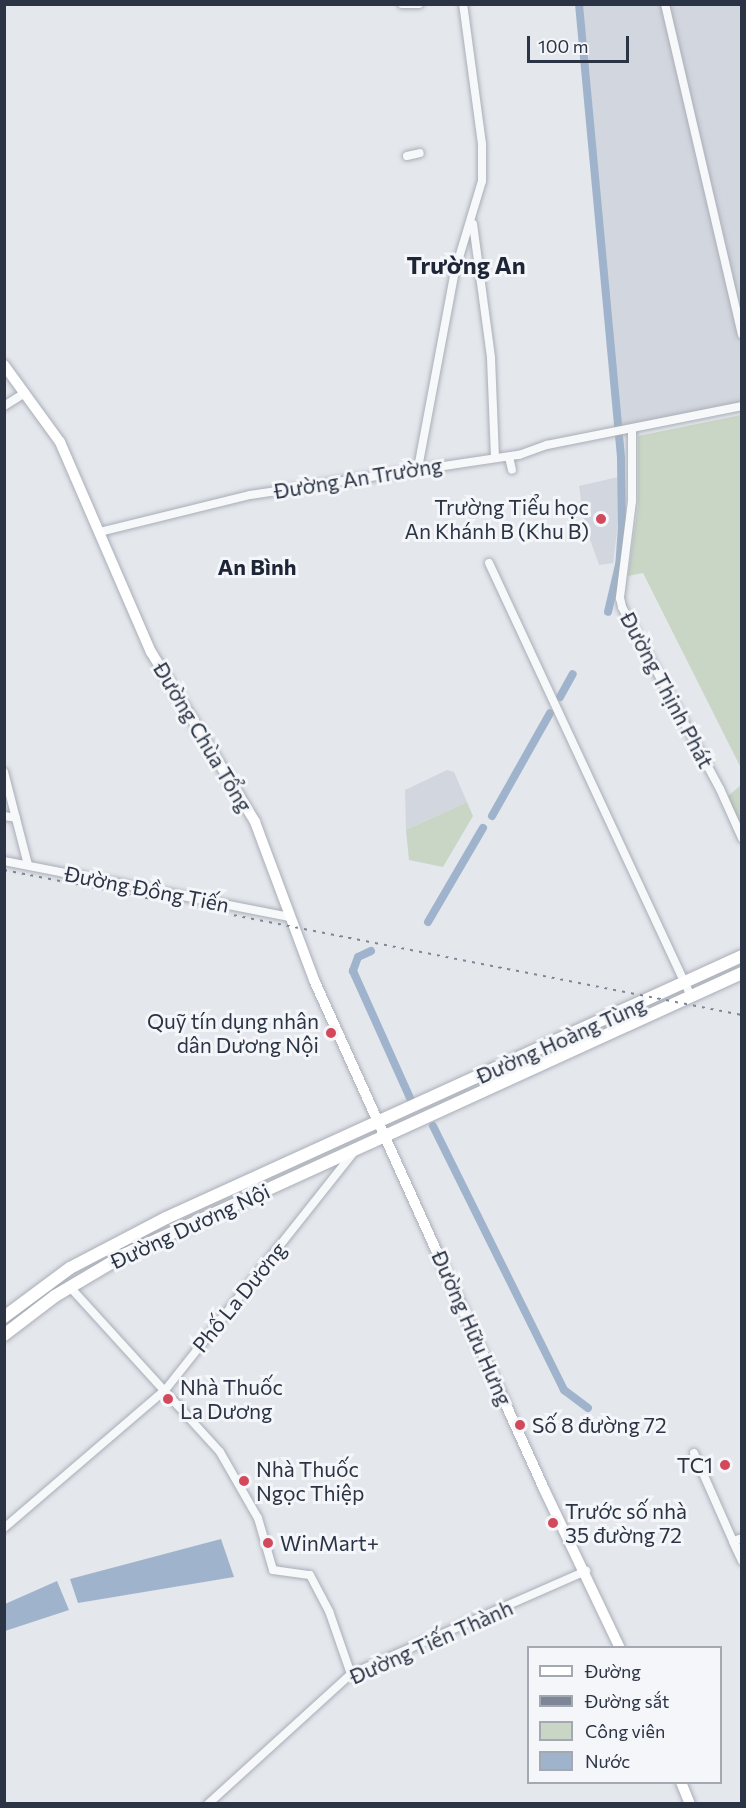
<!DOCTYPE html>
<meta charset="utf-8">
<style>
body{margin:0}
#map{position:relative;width:746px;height:1808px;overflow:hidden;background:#e4e7ec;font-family:Commissioner,sans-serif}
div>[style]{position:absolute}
.built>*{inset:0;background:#d2d6de}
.green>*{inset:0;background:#c9d6c5}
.water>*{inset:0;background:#9fb4cc}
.canal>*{height:8px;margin:-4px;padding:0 4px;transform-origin:4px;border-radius:4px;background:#9fb4cc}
.roads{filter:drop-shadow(0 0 2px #a9aeb7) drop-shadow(0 0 2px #a9aeb7)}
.minor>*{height:8px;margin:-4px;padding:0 4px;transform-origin:4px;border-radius:4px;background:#f7f8fa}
.tertiary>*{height:9px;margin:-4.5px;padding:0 4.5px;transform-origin:4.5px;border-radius:4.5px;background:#f7f8fa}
.secondary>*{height:10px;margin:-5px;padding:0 5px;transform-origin:5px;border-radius:5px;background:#fff}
.primary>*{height:12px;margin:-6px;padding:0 6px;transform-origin:6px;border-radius:6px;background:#fff}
.rail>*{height:2px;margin-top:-1px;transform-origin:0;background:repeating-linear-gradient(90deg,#7d8696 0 3px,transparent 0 9px)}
.dots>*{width:16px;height:16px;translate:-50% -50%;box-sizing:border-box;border:3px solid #f4f6f9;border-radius:50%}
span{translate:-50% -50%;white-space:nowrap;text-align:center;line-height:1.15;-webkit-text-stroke:6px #f4f6f9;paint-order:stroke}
.street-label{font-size:21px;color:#2b3445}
.poi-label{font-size:21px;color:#2b3445}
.right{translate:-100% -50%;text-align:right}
.left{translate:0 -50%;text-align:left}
.neighbourhood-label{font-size:22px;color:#1d2536;font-weight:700}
.quarter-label{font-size:24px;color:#1d2536;font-weight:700}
.frame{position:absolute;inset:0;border:6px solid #2b3445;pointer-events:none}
.legend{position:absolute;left:527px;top:1646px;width:195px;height:138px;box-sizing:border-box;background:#f4f6f9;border:2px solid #a4a8b1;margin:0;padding:8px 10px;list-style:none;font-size:18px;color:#2b3445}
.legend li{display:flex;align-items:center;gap:12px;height:30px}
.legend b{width:30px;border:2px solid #a4a8b1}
.scale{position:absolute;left:527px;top:36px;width:102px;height:27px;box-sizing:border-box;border:3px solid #2b3445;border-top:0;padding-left:8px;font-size:18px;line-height:21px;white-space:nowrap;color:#2b3445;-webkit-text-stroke:4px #f4f6f9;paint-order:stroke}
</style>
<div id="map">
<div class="built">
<i style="clip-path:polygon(583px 5px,741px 5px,741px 403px,621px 427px)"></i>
<i style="clip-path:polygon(618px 477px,619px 515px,613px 563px,599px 565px,584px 522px,579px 486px)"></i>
<i style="clip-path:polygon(447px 770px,454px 772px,467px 802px,406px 830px,405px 790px)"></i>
</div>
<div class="green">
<i style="clip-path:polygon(741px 415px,742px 415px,741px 768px,643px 573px,628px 576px,638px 505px,638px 436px)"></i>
<i style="clip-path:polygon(741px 785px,741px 833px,728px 796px)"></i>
<i style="clip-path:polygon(467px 802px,473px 816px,443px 867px,409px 860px,406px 830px)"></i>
</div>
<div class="water">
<i style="clip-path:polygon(221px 1539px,234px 1577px,78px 1603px,70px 1579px)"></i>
<i style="clip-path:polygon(57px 1581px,69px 1610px,5px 1631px,5px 1604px)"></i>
</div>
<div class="canal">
<i style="left:579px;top:4px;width:456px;rotate:84.7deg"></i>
<i style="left:621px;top:458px;width:68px;rotate:89.2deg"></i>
<i style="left:622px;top:526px;width:39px;rotate:94deg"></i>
<i style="left:619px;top:565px;width:48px;rotate:103.2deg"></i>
<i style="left:560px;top:697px;width:26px;rotate:-61deg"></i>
<i style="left:492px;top:816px;width:118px;rotate:-60.6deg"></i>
<i style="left:428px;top:922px;width:109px;rotate:-59.7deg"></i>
<i style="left:371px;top:951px;width:14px;rotate:155deg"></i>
<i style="left:358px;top:957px;width:15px;rotate:110deg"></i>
<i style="left:353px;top:971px;width:139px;rotate:65.8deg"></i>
<i style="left:433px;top:1126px;width:295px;rotate:63.6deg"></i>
<i style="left:564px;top:1390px;width:30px;rotate:37deg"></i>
</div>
<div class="roads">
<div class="minor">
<i style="left:402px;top:4px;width:17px"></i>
<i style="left:665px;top:4px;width:339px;rotate:76.9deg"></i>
<i style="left:407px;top:156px;width:13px;rotate:-13deg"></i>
<i style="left:473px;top:224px;width:135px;rotate:82.3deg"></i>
<i style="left:491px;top:358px;width:100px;rotate:87.7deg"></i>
<i style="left:4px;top:406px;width:25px;rotate:-32deg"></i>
<i style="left:632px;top:429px;width:72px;rotate:90deg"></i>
<i style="left:632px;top:501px;width:98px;rotate:97.1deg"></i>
<i style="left:620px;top:598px;width:9px;rotate:77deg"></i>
<i style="left:622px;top:607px;width:207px;rotate:61.7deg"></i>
<i style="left:720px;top:789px;width:54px;rotate:65.8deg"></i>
<i style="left:509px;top:457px;width:13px;rotate:77deg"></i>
<i style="left:418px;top:468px;width:200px;rotate:-79.4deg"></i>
<i style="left:455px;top:271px;width:94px;rotate:-73.3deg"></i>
<i style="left:482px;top:181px;width:37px;rotate:-90deg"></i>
<i style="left:482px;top:144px;width:141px;rotate:-97.7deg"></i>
<i style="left:100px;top:532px;width:154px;rotate:-13.9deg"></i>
<i style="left:250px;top:495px;width:272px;rotate:-8.5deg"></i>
<i style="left:519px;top:455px;width:30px;rotate:-20deg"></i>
<i style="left:547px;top:445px;width:199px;rotate:-11.3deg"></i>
<i style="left:489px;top:563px;width:478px;rotate:65deg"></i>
<i style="left:4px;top:772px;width:96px;rotate:75.5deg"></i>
<i style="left:4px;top:816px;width:12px;rotate:9deg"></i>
<i style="left:4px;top:861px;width:291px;rotate:11.1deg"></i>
<i style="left:69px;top:1286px;width:224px;rotate:47.7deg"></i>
<i style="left:220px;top:1452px;width:76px;rotate:60.1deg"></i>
<i style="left:258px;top:1518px;width:54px;rotate:73.9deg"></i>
<i style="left:273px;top:1570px;width:37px;rotate:8deg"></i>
<i style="left:310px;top:1575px;width:41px;rotate:62.2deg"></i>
<i style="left:329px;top:1611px;width:67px;rotate:70.8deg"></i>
<i style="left:694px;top:1453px;width:96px;rotate:66.1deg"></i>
<i style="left:733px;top:1541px;width:9px;rotate:-18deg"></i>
<i style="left:4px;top:1528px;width:213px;rotate:-40.6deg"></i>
<i style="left:166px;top:1389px;width:301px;rotate:-51.6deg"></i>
<i style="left:208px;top:1804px;width:193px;rotate:-42.3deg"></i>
<i style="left:351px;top:1674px;width:257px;rotate:-23.7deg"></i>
</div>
<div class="tertiary">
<i style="left:733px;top:1541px;width:21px;rotate:65deg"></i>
</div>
<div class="secondary">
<i style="left:4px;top:365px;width:95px;rotate:54deg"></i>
<i style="left:60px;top:442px;width:229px;rotate:66.6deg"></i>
<i style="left:151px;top:652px;width:199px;rotate:58.5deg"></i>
<i style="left:255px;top:822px;width:169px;rotate:69.5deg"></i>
<i style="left:314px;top:980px;width:559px;rotate:65.68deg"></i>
<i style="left:544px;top:1489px;width:176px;rotate:64.5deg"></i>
<i style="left:681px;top:1782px;width:24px;rotate:68deg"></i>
</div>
<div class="primary">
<i style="left:4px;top:1317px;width:82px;rotate:-36.6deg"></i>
<i style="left:70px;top:1268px;width:108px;rotate:-27.5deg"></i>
<i style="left:166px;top:1218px;width:633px;rotate:-24.46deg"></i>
<i style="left:4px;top:1335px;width:64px;rotate:-37.4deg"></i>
<i style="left:55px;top:1296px;width:82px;rotate:-30.6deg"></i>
<i style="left:126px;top:1254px;width:677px;rotate:-24.52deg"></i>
</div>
</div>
<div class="rail">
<i style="left:4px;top:870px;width:752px;rotate:11.12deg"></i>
</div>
<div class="dots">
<i style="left:601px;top:519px;background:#d1495b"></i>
<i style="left:331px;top:1033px;background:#d1495b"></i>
<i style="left:168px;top:1399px;background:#d1495b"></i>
<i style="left:520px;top:1425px;background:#d1495b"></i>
<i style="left:725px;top:1465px;background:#d1495b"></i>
<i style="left:244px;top:1481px;background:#d1495b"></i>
<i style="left:553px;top:1523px;background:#d1495b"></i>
<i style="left:268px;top:1543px;background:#d1495b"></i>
</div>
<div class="street-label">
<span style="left:358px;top:478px;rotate:-9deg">Đường An Trường</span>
<span style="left:667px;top:690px;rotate:62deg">Đường Thịnh Phát</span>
<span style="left:203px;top:737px;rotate:59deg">Đường Chùa Tổng</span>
<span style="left:147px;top:889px;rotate:11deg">Đường Đồng Tiến</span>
<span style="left:561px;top:1040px;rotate:-24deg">Đường Hoàng Tùng</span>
<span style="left:190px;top:1226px;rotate:-25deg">Đường Dương Nội</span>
<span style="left:239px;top:1297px;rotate:-51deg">Phố La Dương</span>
<span style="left:472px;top:1328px;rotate:66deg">Đường Hữu Hưng</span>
<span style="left:431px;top:1642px;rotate:-24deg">Đường Tiến Thành</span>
</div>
<div class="poi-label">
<span class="right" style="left:589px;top:519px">Trường Tiểu học<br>An Khánh B (Khu B)</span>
<span class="right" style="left:319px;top:1033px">Quỹ tín dụng nhân<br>dân Dương Nội</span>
<span class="left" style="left:180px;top:1399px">Nhà Thuốc<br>La Dương</span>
<span class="left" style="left:532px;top:1425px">Số 8 đường 72</span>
<span class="right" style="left:713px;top:1465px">TC1</span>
<span class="left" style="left:256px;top:1481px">Nhà Thuốc<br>Ngọc Thiệp</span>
<span class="left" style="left:565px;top:1523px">Trước số nhà<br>35 đường 72</span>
<span class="left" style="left:280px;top:1543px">WinMart+</span>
</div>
<div class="neighbourhood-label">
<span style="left:257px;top:567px">An Bình</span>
</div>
<div class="quarter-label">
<span style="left:466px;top:265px">Trường An</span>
</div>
<div class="frame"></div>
<ul class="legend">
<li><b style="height:8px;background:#fff"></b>Đường</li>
<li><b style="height:8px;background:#7d8696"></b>Đường sắt</li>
<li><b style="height:16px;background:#c9d6c5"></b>Công viên</li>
<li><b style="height:16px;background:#9fb4cc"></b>Nước</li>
</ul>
<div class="scale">100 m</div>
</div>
